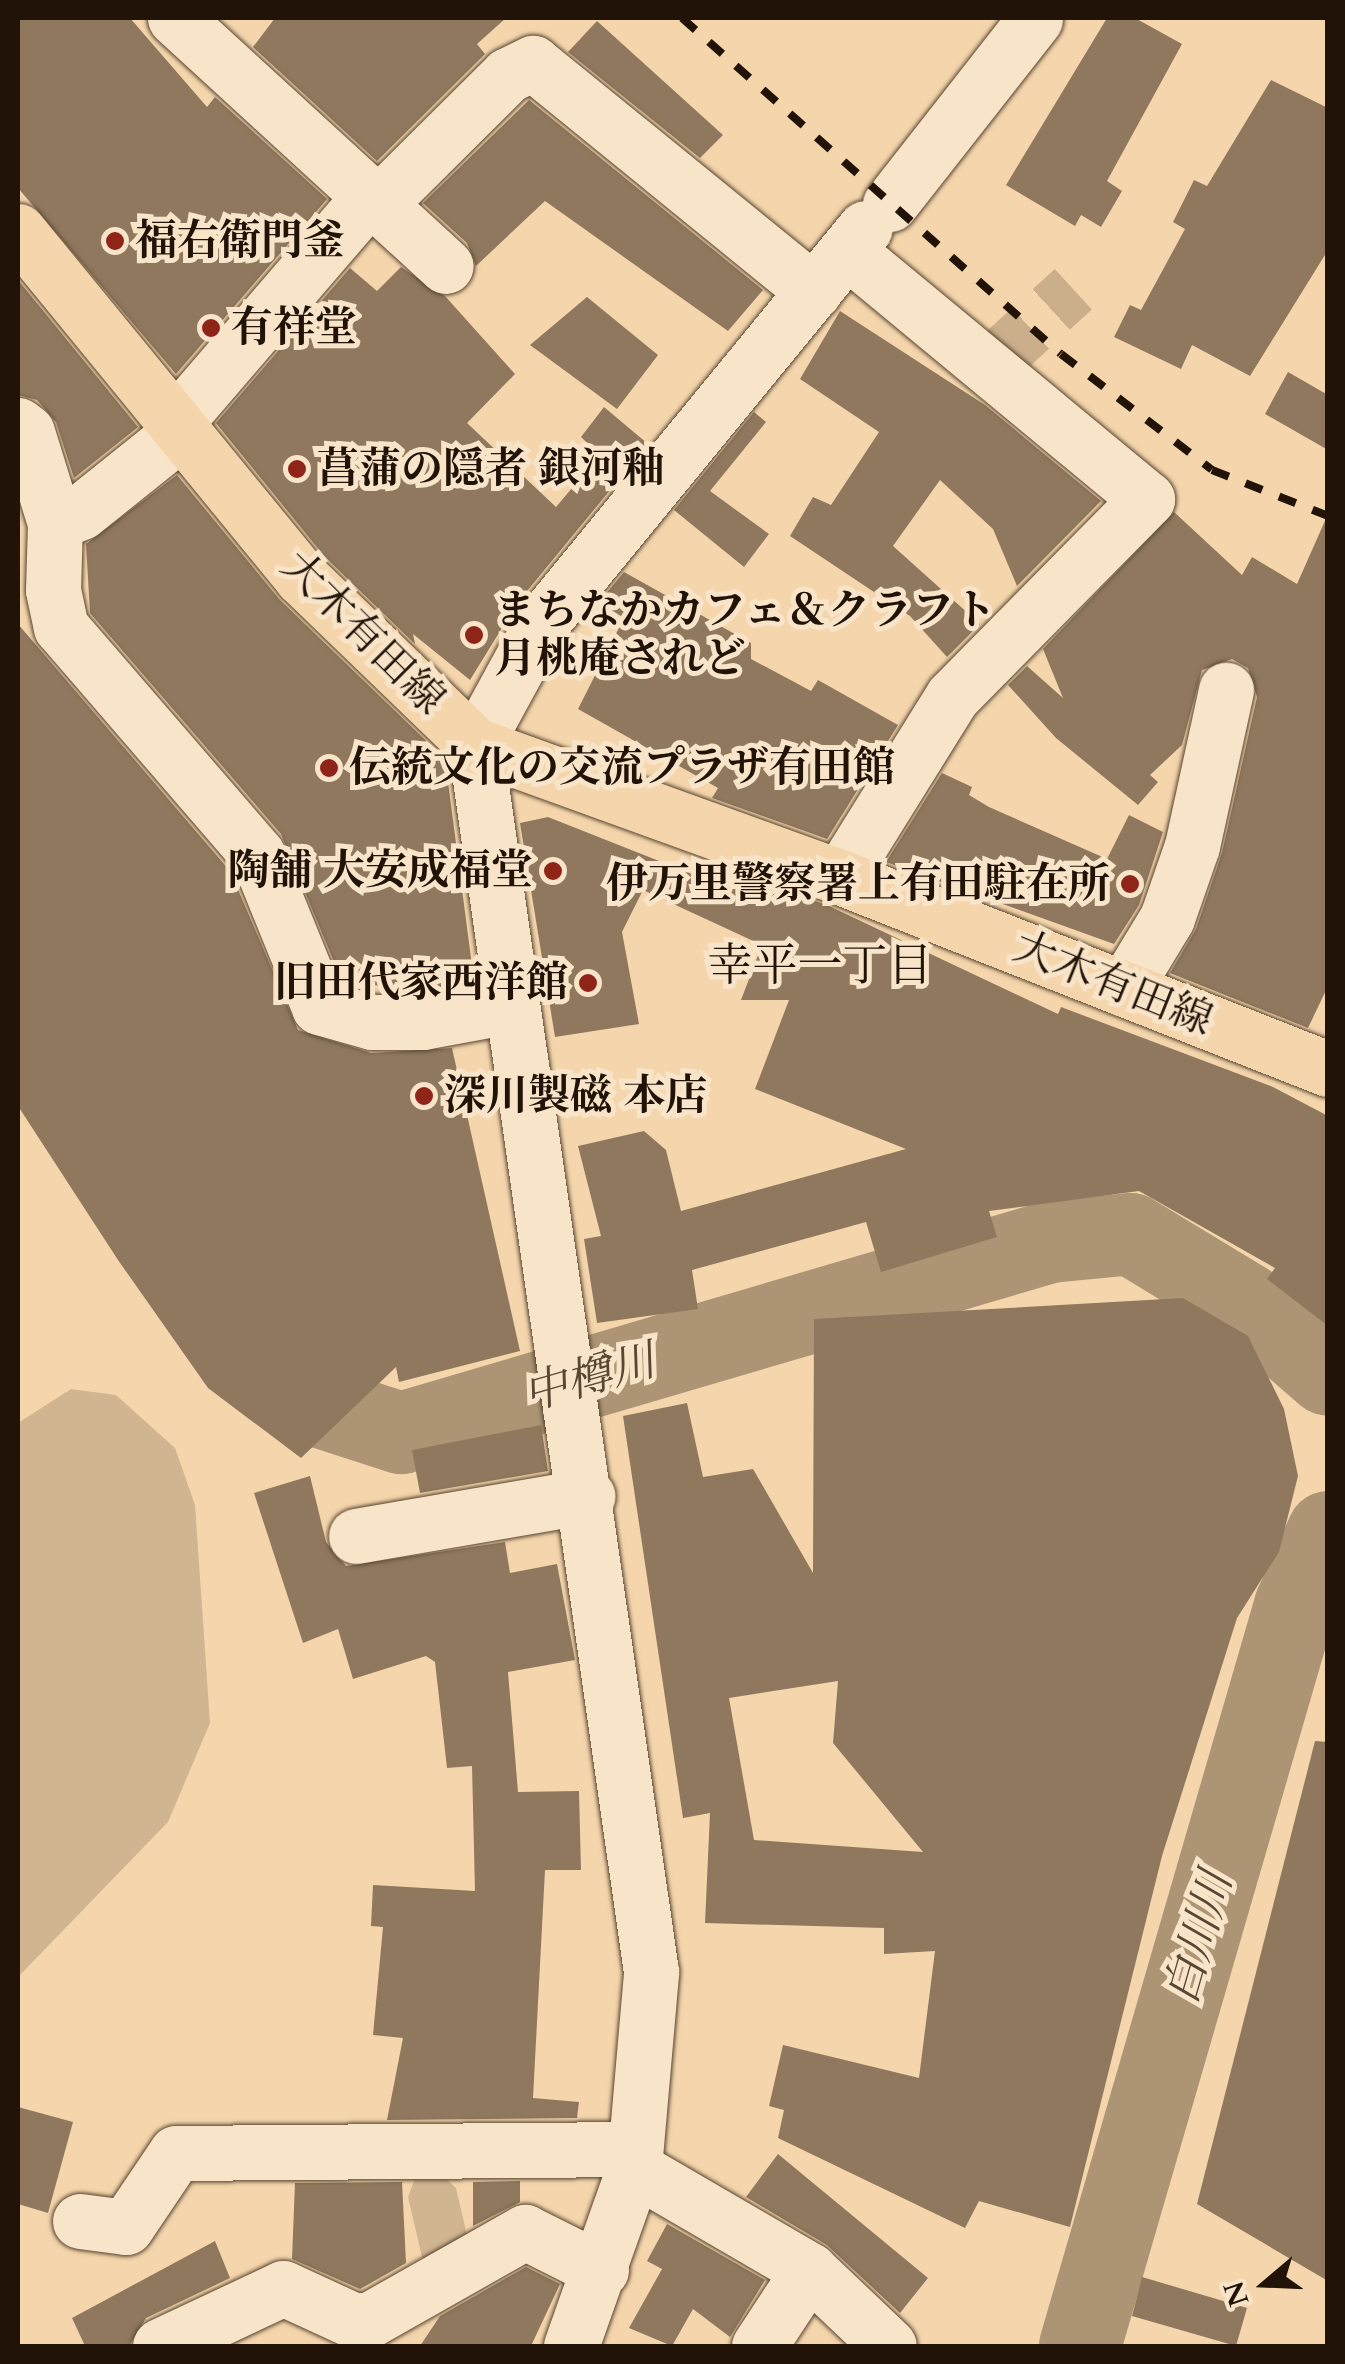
<!DOCTYPE html>
<meta charset="utf-8">
<style>
body{margin:0}
#map{position:relative;width:1345px;height:2364px;overflow:hidden;background:#f5d6ac;font-family:Cardo,"Noto Serif JP",serif}
div>[style]{position:absolute}
.green>*{inset:0;background:#d1b590}
.river>*{height:82px;margin:-41px;padding:0 41px;transform-origin:41px;border-radius:41px;background:#ad9474}
.building>*{inset:0;background:#8f785d}
.minor-tunnel>*{height:55px;margin-top:-27.5px;transform-origin:0;background:repeating-linear-gradient(90deg,#cbaf8b 0 55px,transparent 0 83px)}
.roads{filter:drop-shadow(0 0 2px #564430) drop-shadow(0 0 2px #564430)}
.minor>*{height:55px;margin:-27.5px;padding:0 27.5px;transform-origin:27.5px;border-radius:27.5px;background:#f8e4c9}
.major>*{height:55px;margin:-27.5px;padding:0 27.5px;transform-origin:27.5px;border-radius:27.5px;background:#f5d6ac}
.rail>*{height:8px;margin-top:-4px;transform-origin:0;background:repeating-linear-gradient(90deg,#211307 0 18px,transparent 0 36px)}
.dots>*{width:28px;height:28px;translate:-50% -50%;box-sizing:border-box;border:5px solid #f8e4c9;border-radius:50%}
span{translate:-50% -50%;white-space:nowrap;text-align:center;line-height:1.15;-webkit-text-stroke:10px #f8e4c9;paint-order:stroke}
.poi-label{font-size:42px;color:#211307;font-weight:700}
.left{translate:0 -50%;text-align:left}
.right{translate:-100% -50%;text-align:right}
.street-label{font-size:42px;color:#211307}
.neighbourhood-label{font-size:45px;color:#211307}
.water-label{font-size:45px;color:#594733;font-style:italic}
.frame{position:absolute;inset:0;border:20px solid #211307;pointer-events:none}
.north{position:absolute;left:1215px;top:2234px;width:100px;height:100px;-webkit-text-stroke:8px #f8e4c9;paint-order:stroke;rotate:251deg;font-size:28px;font-weight:700;line-height:40px;text-align:center;color:#211307}
.north::after{content:'';display:block;margin:auto;width:35px;height:45px;background:#211307;clip-path:polygon(50% 0,100% 100%,50% 72%,0 100%)}
</style>
<div id="map">
<div class="green">
<i style="clip-path:polygon(71px 1389px,116px 1395px,175px 1448px,195px 1505px,210px 1723px,168px 1822px,18px 1977px,18px 1423px)"></i>
<i style="clip-path:polygon(439px 2172px,456px 2188px,467px 2235px,428px 2283px,408px 2197px,416px 2176px)"></i>
</div>
<div class="river">
<i style="left:244px;top:1363px;width:79px;rotate:31.5deg"></i>
<i style="left:311px;top:1404px;width:95px;rotate:17.9deg"></i>
<i style="left:401px;top:1433px;width:677px;rotate:-16.4deg"></i>
<i style="left:1050px;top:1242px;width:81px;rotate:-5.6deg"></i>
<i style="left:1131px;top:1234px;width:135px;rotate:31.3deg"></i>
<i style="left:1246px;top:1304px;width:108px;rotate:40.9deg"></i>
<i style="left:1080px;top:2346px;width:771px;rotate:-73.8deg"></i>
<i style="left:1295px;top:1606px;width:81px;rotate:-66deg"></i>
</div>
<div class="building">
<i style="clip-path:polygon(18px 18px,130px 18px,207px 107px,215px 97px,327px 199px,176px 374px,18px 188px)"></i>
<i style="clip-path:polygon(275px 18px,506px 18px,477px 44px,485px 54px,377px 161px,253px 47px)"></i>
<i style="clip-path:polygon(1107px 18px,1135px 18px,1182px 44px,1107px 181px,1122px 191px,1101px 227px,1081px 215px,1075px 226px,1006px 185px)"></i>
<i style="clip-path:polygon(597px 21px,723px 135px,700px 158px,568px 52px)"></i>
<i style="clip-path:polygon(1271px 80px,1328px 108px,1328px 250px,1250px 376px,1192px 345px,1181px 369px,1114px 337px,1130px 305px,1141px 310px,1185px 229px,1173px 222px,1194px 180px,1207px 186px)"></i>
<i style="clip-path:polygon(529px 100px,763px 290px,728px 331px,545px 201px,476px 266px,467px 243px,423px 203px)"></i>
<i style="clip-path:polygon(401px 267px,445px 296px,515px 374px,467px 423px,556px 507px,600px 455px,581px 437px,604px 407px,648px 444px,518px 602px,470px 680px,413px 634px,415px 644px,325px 557px,216px 423px,350px 268px,377px 291px)"></i>
<i style="clip-path:polygon(18px 280px,138px 427px,74px 478px,56px 422px,37px 400px,18px 395px)"></i>
<i style="clip-path:polygon(587px 297px,658px 355px,617px 409px,530px 345px)"></i>
<i style="clip-path:polygon(840px 311px,985px 405px,1101px 501px,1017px 586px,993px 529px,940px 480px,893px 546px,980px 624px,947px 657px,910px 616px,790px 536px,813px 497px,831px 505px,879px 432px,800px 379px)"></i>
<i style="clip-path:polygon(1288px 372px,1328px 395px,1328px 450px,1265px 414px)"></i>
<i style="clip-path:polygon(754px 412px,766px 422px,710px 491px,769px 534px,744px 567px,674px 510px)"></i>
<i style="clip-path:polygon(177px 475px,280px 600px,445px 759px,474px 981px,420px 991px,342px 981px,281px 834px,90px 613px,86px 544px)"></i>
<i style="clip-path:polygon(1174px 512px,1242px 575px,1252px 557px,1297px 584px,1328px 514px,1328px 986px,1308px 1028px,1170px 973px,1196px 929px,1222px 853px,1257px 697px,1248px 668px,1232px 659px,1202px 670px,1182px 745px,1150px 775px,1158px 782px,1138px 805px,1056px 738px,1008px 685px,1027px 666px,1063px 698px,1043px 649px)"></i>
<i style="clip-path:polygon(624px 572px,751px 643px,751px 659px,811px 691px,818px 680px,898px 725px,827px 839px,712px 798px,718px 788px,578px 709px,624px 618px,599px 602px)"></i>
<i style="clip-path:polygon(18px 624px,230px 871px,298px 1030px,371px 1053px,452px 1048px,520px 1351px,399px 1382px,396px 1367px,301px 1458px,208px 1388px,118px 1260px,18px 1106px)"></i>
<i style="clip-path:polygon(942px 773px,972px 787px,969px 795px,989px 807px,1107px 859px,1129px 815px,1163px 832px,1139px 905px,1114px 944px,886px 862px)"></i>
<i style="clip-path:polygon(548px 817px,697px 876px,704px 861px,829px 906px,1058px 1014px,1061px 1007px,1273px 1087px,1328px 1116px,1328px 1326px,1267px 1279px,1275px 1268px,1139px 1191px,989px 1211px,997px 1237px,881px 1272px,866px 1222px,692px 1270px,698px 1309px,597px 1323px,584px 1239px,601px 1236px,578px 1146px,644px 1131px,666px 1150px,681px 1211px,906px 1149px,755px 1089px,789px 1000px,741px 1000px,762px 945px,643px 890px,622px 932px,639px 1024px,555px 1037px,520px 823px)"></i>
<i style="clip-path:polygon(evenodd,1183px 1298px,1248px 1336px,1284px 1409px,1298px 1476px,1279px 1552px,1237px 1618px,1162px 1856px,1070px 2227px,979px 2201px,965px 2228px,778px 2138px,784px 2110px,769px 2106px,783px 2045px,919px 2078px,935px 1951px,884px 1954px,884px 1928px,705px 1923px,710px 1813px,683px 1818px,623px 1416px,687px 1403px,703px 1477px,753px 1469px,813px 1573px,814px 1319px,1183px 1298px,838px 1681px,833px 1743px,923px 1852px,754px 1840px,729px 1698px,838px 1681px)"></i>
<i style="clip-path:polygon(541px 1425px,548px 1471px,420px 1493px,412px 1450px)"></i>
<i style="clip-path:polygon(310px 1476px,326px 1542px,346px 1566px,505px 1542px,510px 1573px,557px 1564px,575px 1660px,508px 1672px,518px 1792px,579px 1791px,581px 1870px,545px 1870px,533px 2098px,579px 2102px,577px 2118px,387px 2120px,403px 2038px,373px 2035px,383px 1927px,371px 1926px,373px 1885px,475px 1891px,472px 1766px,447px 1768px,435px 1662px,426px 1656px,353px 1679px,338px 1629px,303px 1643px,254px 1493px)"></i>
<i style="clip-path:polygon(1315px 1741px,1328px 1742px,1328px 2281px,1197px 2204px)"></i>
<i style="clip-path:polygon(18px 2107px,73px 2122px,48px 2213px,18px 2204px)"></i>
<i style="clip-path:polygon(778px 2154px,928px 2278px,900px 2313px,827px 2245px,746px 2197px)"></i>
<i style="clip-path:polygon(520px 2181px,520px 2202px,473px 2226px,473px 2182px)"></i>
<i style="clip-path:polygon(402px 2182px,406px 2263px,360px 2289px,292px 2259px,295px 2183px)"></i>
<i style="clip-path:polygon(667px 2224px,765px 2280px,730px 2337px,693px 2309px,672px 2346px,629px 2328px,662px 2269px,647px 2261px)"></i>
<i style="clip-path:polygon(215px 2241px,230px 2278px,146px 2318px,129px 2346px,85px 2346px,72px 2318px)"></i>
<i style="clip-path:polygon(526px 2267px,560px 2284px,531px 2346px,420px 2346px,440px 2316px)"></i>
<i style="clip-path:polygon(1142px 2277px,1247px 2308px,1236px 2346px,1132px 2316px)"></i>
</div>
<div class="minor-tunnel">
<i style="left:990px;top:365px;width:113px;rotate:-42.5deg"></i>
</div>
<div class="roads">
<div class="minor">
<i style="left:175px;top:18px;width:367px;rotate:42.5deg"></i>
<i style="left:382px;top:200px;width:177px;rotate:-44.8deg"></i>
<i style="left:508px;top:75px;width:28px;rotate:-26deg"></i>
<i style="left:533px;top:63px;width:362px;rotate:39.1deg"></i>
<i style="left:890px;top:204px;width:235px;rotate:-51.9deg"></i>
<i style="left:174px;top:424px;width:305px;rotate:-49.3deg"></i>
<i style="left:18px;top:425px;width:11px;rotate:38deg"></i>
<i style="left:27px;top:432px;width:95px;rotate:72.9deg"></i>
<i style="left:55px;top:523px;width:67px;rotate:91.7deg"></i>
<i style="left:53px;top:590px;width:38px;rotate:78deg"></i>
<i style="left:61px;top:627px;width:300px;rotate:49.2deg"></i>
<i style="left:257px;top:854px;width:165px;rotate:67.9deg"></i>
<i style="left:319px;top:1007px;width:55px;rotate:15.8deg"></i>
<i style="left:372px;top:1022px;width:51px"></i>
<i style="left:423px;top:1022px;width:87px;rotate:-10.5deg"></i>
<i style="left:55px;top:523px;width:28px;rotate:-23deg"></i>
<i style="left:81px;top:512px;width:128px;rotate:-38.7deg"></i>
<i style="left:840px;top:877px;width:212px;rotate:-58.1deg"></i>
<i style="left:952px;top:697px;width:278px;rotate:-45.4deg"></i>
<i style="left:1147px;top:499px;width:389px;rotate:-140.4deg"></i>
<i style="left:1124px;top:989px;width:83px;rotate:-58.8deg"></i>
<i style="left:1167px;top:918px;width:76px;rotate:-70.9deg"></i>
<i style="left:1192px;top:846px;width:160px;rotate:-77.7deg"></i>
<i style="left:356px;top:1536px;width:235px;rotate:-9.8deg"></i>
<i style="left:634px;top:2168px;width:203px;rotate:30.2deg"></i>
<i style="left:809px;top:2270px;width:110px;rotate:43.5deg"></i>
<i style="left:80px;top:2221px;width:46px;rotate:7.4deg"></i>
<i style="left:126px;top:2227px;width:89px;rotate:-56deg"></i>
<i style="left:176px;top:2153px;width:459px;rotate:-0.5deg"></i>
<i style="left:160px;top:2346px;width:136px;rotate:-25.2deg"></i>
<i style="left:283px;top:2288px;width:79px;rotate:24.6deg"></i>
<i style="left:355px;top:2321px;width:16px;rotate:-7deg"></i>
<i style="left:371px;top:2319px;width:177px;rotate:-29.5deg"></i>
<i style="left:525px;top:2232px;width:85px;rotate:26.6deg"></i>
<i style="left:571px;top:2346px;width:189px;rotate:-70.5deg"></i>
<i style="left:634px;top:2168px;width:197px;rotate:-85deg"></i>
<i style="left:651px;top:1972px;width:1240px;rotate:-98.16deg"></i>
<i style="left:475px;top:745px;width:140px;rotate:-61.4deg"></i>
<i style="left:542px;top:622px;width:509px;rotate:-50.66deg"></i>
<i style="left:759px;top:2346px;width:91px;rotate:-56.7deg"></i>
</div>
<div class="major">
<i style="left:18px;top:231px;width:448px;rotate:50.7deg"></i>
<i style="left:302px;top:578px;width:240px;rotate:44deg"></i>
<i style="left:475px;top:745px;width:388px;rotate:19.9deg"></i>
<i style="left:840px;top:877px;width:524px;rotate:21.48deg"></i>
</div>
</div>
<div class="rail">
<i style="left:682px;top:18px;width:506px;rotate:41.56deg"></i>
<i style="left:1061px;top:354px;width:190px;rotate:37.5deg"></i>
<i style="left:1212px;top:470px;width:125px;rotate:21.6deg"></i>
</div>
<div class="dots">
<i style="left:115px;top:241px;background:#8f2418"></i>
<i style="left:211px;top:328px;background:#8f2418"></i>
<i style="left:297px;top:469px;background:#8f2418"></i>
<i style="left:474px;top:635px;background:#8f2418"></i>
<i style="left:329px;top:768px;background:#8f2418"></i>
<i style="left:553px;top:871px;background:#8f2418"></i>
<i style="left:1130px;top:884px;background:#8f2418"></i>
<i style="left:588px;top:983px;background:#8f2418"></i>
<i style="left:424px;top:1096px;background:#8f2418"></i>
</div>
<div class="poi-label">
<span class="left" style="left:135px;top:241px">福右衛門釜</span>
<span class="left" style="left:231px;top:328px">有祥堂</span>
<span class="left" style="left:317px;top:469px">菖蒲の隠者 銀河釉</span>
<span class="left" style="left:494px;top:635px">まちなかカフェ＆クラフト<br>月桃庵されど</span>
<span class="left" style="left:349px;top:768px">伝統文化の交流プラザ有田館</span>
<span class="right" style="left:533px;top:871px">陶舗 大安成福堂</span>
<span class="right" style="left:1110px;top:884px">伊万里警察署上有田駐在所</span>
<span class="right" style="left:568px;top:983px">旧田代家西洋館</span>
<span class="left" style="left:444px;top:1096px">深川製磁 本店</span>
</div>
<div class="street-label">
<span style="left:363px;top:633px;rotate:45deg">大木有田線</span>
<span style="left:1113px;top:984px;rotate:22deg">大木有田線</span>
</div>
<div class="neighbourhood-label">
<span style="left:820px;top:966px">幸平一丁目</span>
</div>
<div class="water-label">
<span style="left:589px;top:1378px;rotate:-16deg">中樽川</span>
<span style="left:1199px;top:1938px;rotate:-74deg">白川川</span>
</div>
<div class="frame"></div>
<div class="north">N</div>
</div>
